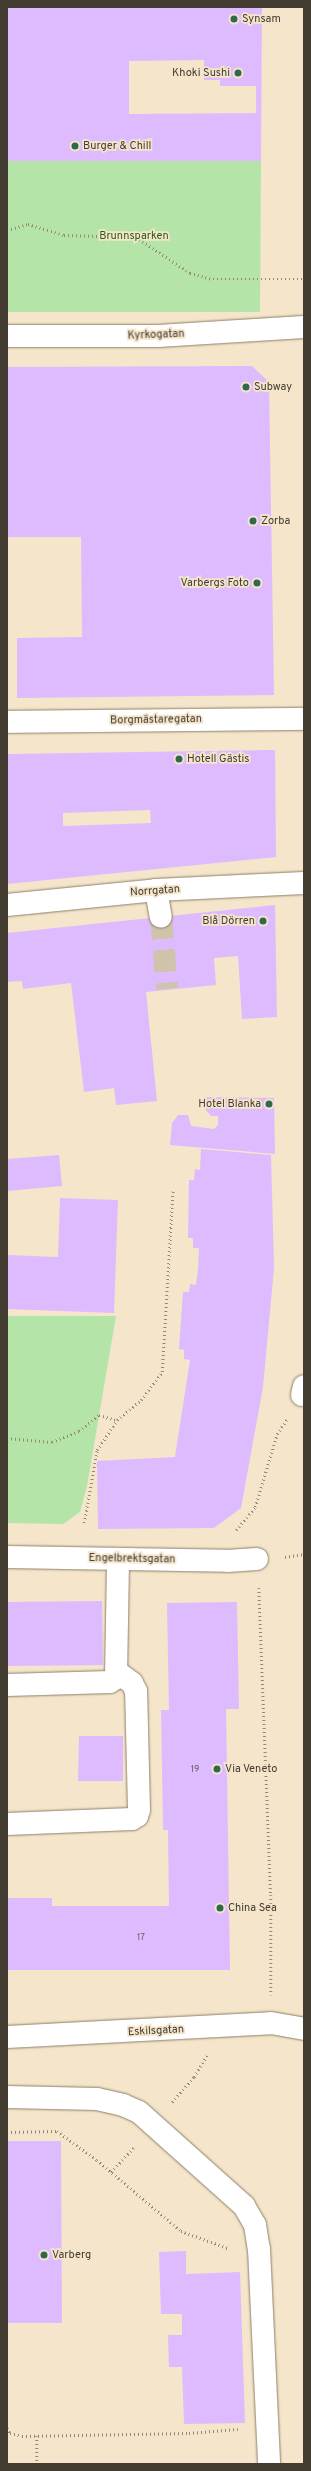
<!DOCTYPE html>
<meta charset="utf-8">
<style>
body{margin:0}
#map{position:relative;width:311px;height:2471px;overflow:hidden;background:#f4e5cb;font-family:Overpass,sans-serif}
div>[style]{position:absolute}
.green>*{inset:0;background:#b4e4a7}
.building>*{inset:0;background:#debbfe}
.minor-tunnel>*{height:22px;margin-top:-11px;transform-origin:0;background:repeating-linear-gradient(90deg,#d0c3ac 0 22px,transparent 0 33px)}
.path>*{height:2.5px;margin-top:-1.25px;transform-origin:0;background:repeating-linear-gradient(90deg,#938977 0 1px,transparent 0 4px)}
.roads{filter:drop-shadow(0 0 1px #8e8069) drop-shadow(0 0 1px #8e8069)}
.minor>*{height:22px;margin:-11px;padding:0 11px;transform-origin:11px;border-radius:11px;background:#fff}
.dots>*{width:11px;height:11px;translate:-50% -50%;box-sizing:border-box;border:2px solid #f4e5cb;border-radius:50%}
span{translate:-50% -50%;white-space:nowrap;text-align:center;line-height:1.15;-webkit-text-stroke:3.5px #f4e5cb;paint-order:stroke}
.number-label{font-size:9px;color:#695c64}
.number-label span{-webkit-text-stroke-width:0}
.poi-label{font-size:11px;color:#423c31}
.left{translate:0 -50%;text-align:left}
.right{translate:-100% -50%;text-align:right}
.park-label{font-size:11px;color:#275f11}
.street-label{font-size:11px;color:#423c31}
.frame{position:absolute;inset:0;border:8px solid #423c31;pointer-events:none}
</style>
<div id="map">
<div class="green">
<i style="clip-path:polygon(7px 161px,261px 161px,260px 312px,7px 312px)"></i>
<i style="clip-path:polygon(7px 1316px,116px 1316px,87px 1486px,80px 1512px,63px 1524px,7px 1523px)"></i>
</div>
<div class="building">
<i style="clip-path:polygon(evenodd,7px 7px,262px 7px,261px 161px,7px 161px,7px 7px,204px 60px,204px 80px,220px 80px,220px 86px,256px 86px,256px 113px,129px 114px,129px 61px,204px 60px)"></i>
<i style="clip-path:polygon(252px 366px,269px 382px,274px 695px,17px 698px,17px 638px,82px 637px,81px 537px,7px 537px,7px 367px)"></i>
<i style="clip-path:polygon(evenodd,275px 750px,276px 857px,7px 884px,7px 754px,275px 750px,150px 810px,151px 823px,63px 826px,63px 813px,150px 810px)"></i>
<i style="clip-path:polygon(275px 905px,277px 1017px,242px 1019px,238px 956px,214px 958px,216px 985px,146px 992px,157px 1101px,116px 1105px,114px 1088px,84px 1092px,71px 983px,23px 989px,22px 981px,7px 982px,7px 933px)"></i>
<i style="clip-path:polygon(205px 1097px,274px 1098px,275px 1154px,170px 1145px,172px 1123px,178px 1115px,188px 1115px,191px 1126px,214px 1129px,218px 1125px,218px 1116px,211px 1116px,206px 1110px)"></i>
<i style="clip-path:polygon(201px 1149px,271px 1155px,274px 1268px,263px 1387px,241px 1508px,214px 1528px,98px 1529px,97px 1461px,175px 1457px,190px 1360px,184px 1359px,184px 1350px,179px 1349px,183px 1292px,189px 1292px,190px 1284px,196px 1285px,198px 1269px,199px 1248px,193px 1248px,193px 1238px,188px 1238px,189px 1180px,194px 1180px,195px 1169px,200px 1170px)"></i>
<i style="clip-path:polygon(59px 1155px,62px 1186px,7px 1191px,7px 1159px)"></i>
<i style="clip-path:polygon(60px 1198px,118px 1200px,114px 1313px,7px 1309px,7px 1255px,58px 1257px)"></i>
<i style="clip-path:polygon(102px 1601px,103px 1665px,7px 1666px,7px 1602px)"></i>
<i style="clip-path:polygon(237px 1602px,239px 1709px,226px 1709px,230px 1970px,7px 1970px,7px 1898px,52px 1898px,52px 1906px,169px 1906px,168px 1830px,163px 1830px,161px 1710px,169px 1710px,167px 1603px)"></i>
<i style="clip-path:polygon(79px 1736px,123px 1736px,123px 1781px,78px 1781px)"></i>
<i style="clip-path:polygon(7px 2141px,61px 2141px,62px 2323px,7px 2323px)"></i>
<i style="clip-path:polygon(186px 2251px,186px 2274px,240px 2272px,245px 2423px,184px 2424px,182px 2367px,169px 2367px,168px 2335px,182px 2335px,182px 2314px,161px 2314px,159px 2252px)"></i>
</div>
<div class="minor-tunnel">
<i style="left:161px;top:917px;width:72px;rotate:85.2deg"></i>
</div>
<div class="path">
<i style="left:7px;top:230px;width:22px;rotate:-16deg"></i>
<i style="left:28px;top:224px;width:38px;rotate:17deg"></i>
<i style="left:64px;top:235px;width:72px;rotate:1.6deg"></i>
<i style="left:136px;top:237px;width:65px;rotate:33.7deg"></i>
<i style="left:190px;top:273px;width:24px;rotate:15deg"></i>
<i style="left:213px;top:279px;width:91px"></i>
<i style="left:7px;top:1438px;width:45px;rotate:5.1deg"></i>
<i style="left:52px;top:1442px;width:29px;rotate:-22deg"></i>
<i style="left:79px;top:1431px;width:26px;rotate:-39deg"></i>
<i style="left:99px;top:1415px;width:19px;rotate:16deg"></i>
<i style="left:117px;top:1420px;width:31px;rotate:-40deg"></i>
<i style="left:141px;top:1400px;width:35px;rotate:-53deg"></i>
<i style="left:162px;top:1372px;width:183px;rotate:-86.6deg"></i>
<i style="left:84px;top:1523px;width:74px;rotate:-79.9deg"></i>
<i style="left:97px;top:1450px;width:36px;rotate:-56deg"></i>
<i style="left:236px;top:1530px;width:30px;rotate:-50deg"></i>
<i style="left:255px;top:1507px;width:76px;rotate:-73.2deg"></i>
<i style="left:277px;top:1434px;width:18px;rotate:-56deg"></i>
<i style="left:285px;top:1557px;width:19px;rotate:-9deg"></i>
<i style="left:259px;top:1588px;width:307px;rotate:87.8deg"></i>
<i style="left:271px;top:1895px;width:100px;rotate:90deg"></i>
<i style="left:172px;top:2102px;width:33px;rotate:-49deg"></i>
<i style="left:194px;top:2077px;width:26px;rotate:-59deg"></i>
<i style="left:7px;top:2132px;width:50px;rotate:-1.1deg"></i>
<i style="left:57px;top:2131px;width:49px;rotate:35.9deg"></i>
<i style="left:97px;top:2160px;width:110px;rotate:40.2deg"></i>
<i style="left:181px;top:2231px;width:50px;rotate:19.9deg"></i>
<i style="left:111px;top:2172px;width:34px;rotate:-47deg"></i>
<i style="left:7px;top:2428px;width:6px;rotate:59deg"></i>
<i style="left:10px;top:2433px;width:12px;rotate:14deg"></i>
<i style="left:22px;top:2436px;width:167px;rotate:-1deg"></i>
<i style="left:189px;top:2433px;width:49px;rotate:-4.7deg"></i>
<i style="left:37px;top:2436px;width:28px;rotate:90deg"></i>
</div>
<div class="roads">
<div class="minor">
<i style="left:7px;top:336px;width:151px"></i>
<i style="left:158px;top:336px;width:146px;rotate:-3.5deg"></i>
<i style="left:7px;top:722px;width:297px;rotate:-0.6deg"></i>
<i style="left:156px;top:890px;width:27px;rotate:80deg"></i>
<i style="left:7px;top:905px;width:150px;rotate:-5.7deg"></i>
<i style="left:156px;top:890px;width:148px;rotate:-2.7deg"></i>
<i style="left:302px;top:1395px;width:9px;rotate:-77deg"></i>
<i style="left:7px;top:1557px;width:220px;rotate:1deg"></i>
<i style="left:227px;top:1561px;width:30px;rotate:-4deg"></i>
<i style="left:7px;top:1685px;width:103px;rotate:-1.7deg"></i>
<i style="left:110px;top:1682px;width:7px;rotate:-34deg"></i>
<i style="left:116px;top:1678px;width:119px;rotate:-89deg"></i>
<i style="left:7px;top:1824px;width:125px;rotate:-2.3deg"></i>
<i style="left:132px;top:1819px;width:6px;rotate:-31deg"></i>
<i style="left:137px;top:1816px;width:6px;rotate:-72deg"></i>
<i style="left:139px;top:1810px;width:119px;rotate:-91.4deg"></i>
<i style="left:136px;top:1691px;width:9px;rotate:-117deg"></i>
<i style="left:132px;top:1683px;width:17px;rotate:-144deg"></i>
<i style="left:7px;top:2037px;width:264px;rotate:-3deg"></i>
<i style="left:271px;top:2023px;width:34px;rotate:10deg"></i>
<i style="left:7px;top:2097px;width:90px;rotate:1.3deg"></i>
<i style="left:97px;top:2099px;width:27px;rotate:13deg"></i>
<i style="left:123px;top:2105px;width:17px;rotate:24deg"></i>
<i style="left:139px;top:2112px;width:141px;rotate:41.8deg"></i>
<i style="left:244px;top:2206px;width:22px;rotate:60deg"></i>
<i style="left:255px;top:2225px;width:24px;rotate:81deg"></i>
<i style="left:259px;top:2249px;width:215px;rotate:87.3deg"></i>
</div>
</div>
<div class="dots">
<i style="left:234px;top:19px;background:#2f674f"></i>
<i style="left:238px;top:73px;background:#2f674f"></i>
<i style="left:75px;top:146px;background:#2f674f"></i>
<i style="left:246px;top:387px;background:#2f674f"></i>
<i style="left:253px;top:521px;background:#2f674f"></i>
<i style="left:257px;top:583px;background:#2f674f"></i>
<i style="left:179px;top:759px;background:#2f674f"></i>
<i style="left:263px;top:921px;background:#2f674f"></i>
<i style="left:269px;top:1104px;background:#2f674f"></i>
<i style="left:217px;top:1769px;background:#2f674f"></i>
<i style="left:220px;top:1908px;background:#2f674f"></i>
<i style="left:44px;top:2255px;background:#2f674f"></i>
</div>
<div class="number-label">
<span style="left:195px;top:1770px">19</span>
<span style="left:141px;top:1938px">17</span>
</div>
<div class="poi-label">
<span class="left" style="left:242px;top:19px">Synsam</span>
<span class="right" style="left:230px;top:73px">Khoki Sushi</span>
<span class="left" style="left:83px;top:146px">Burger &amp; Chill</span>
<span class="left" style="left:254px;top:387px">Subway</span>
<span class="left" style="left:261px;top:521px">Zorba</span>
<span class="right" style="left:249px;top:583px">Varbergs Foto</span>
<span class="left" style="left:187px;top:759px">Hotell Gästis</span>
<span class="right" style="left:255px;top:921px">Blå Dörren</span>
<span class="right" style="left:261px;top:1104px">Hotel Blanka</span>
<span class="left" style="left:225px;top:1769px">Via Veneto</span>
<span class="left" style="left:228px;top:1908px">China Sea</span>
<span class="left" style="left:52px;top:2255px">Varberg</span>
</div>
<div class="park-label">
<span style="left:134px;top:236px">Brunnsparken</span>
</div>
<div class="street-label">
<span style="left:156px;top:335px;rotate:-2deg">Kyrkogatan</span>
<span style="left:156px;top:720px;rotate:-1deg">Borgmästaregatan</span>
<span style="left:155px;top:891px;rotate:-4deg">Norrgatan</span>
<span style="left:132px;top:1559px;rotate:1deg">Engelbrektsgatan</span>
<span style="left:156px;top:2031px;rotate:-3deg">Eskilsgatan</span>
</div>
<div class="frame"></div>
</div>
